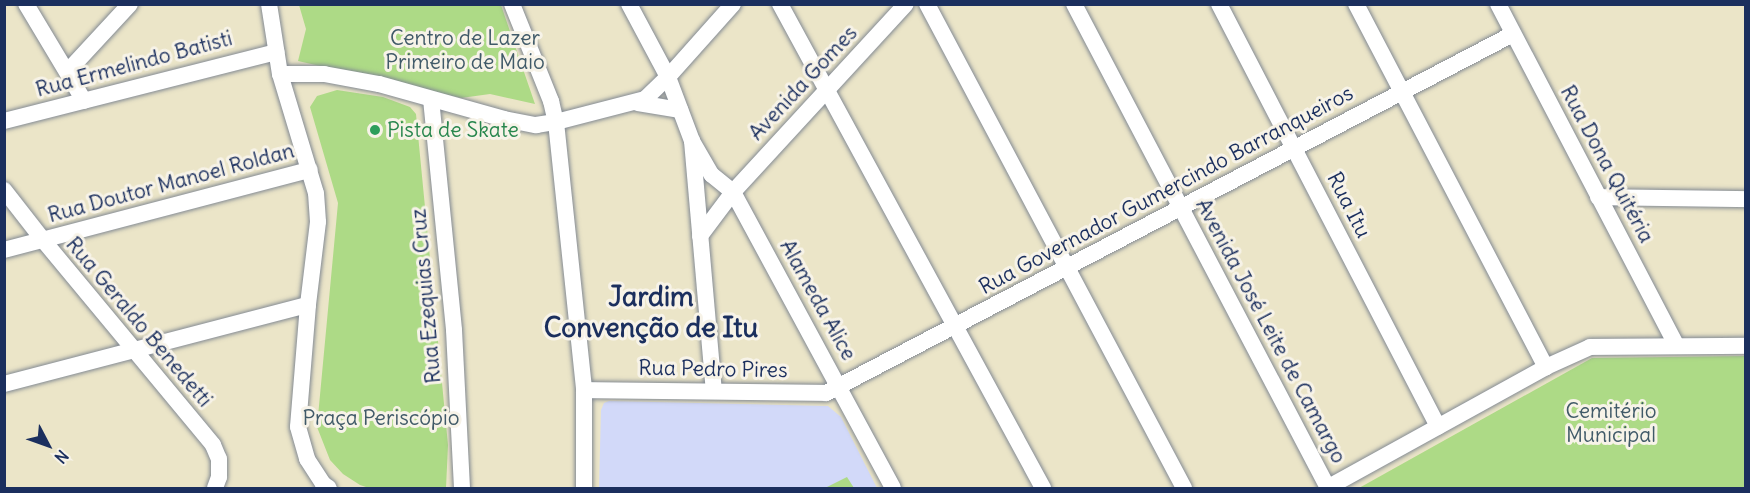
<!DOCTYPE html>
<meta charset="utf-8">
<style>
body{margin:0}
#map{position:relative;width:1750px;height:493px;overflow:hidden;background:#ebe5c8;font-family:Delius,sans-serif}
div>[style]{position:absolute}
.built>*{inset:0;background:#d2d9f9}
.green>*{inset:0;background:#adda86}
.roads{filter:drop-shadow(0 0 2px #838a93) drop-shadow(0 0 2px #838a93)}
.street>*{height:16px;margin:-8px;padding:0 8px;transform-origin:8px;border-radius:8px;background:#fff}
.dots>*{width:16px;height:16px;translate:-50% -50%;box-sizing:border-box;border:3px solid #f7f3e8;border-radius:50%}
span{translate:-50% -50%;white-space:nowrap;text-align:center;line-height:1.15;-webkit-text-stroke:6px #f7f3e8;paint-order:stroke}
.park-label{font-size:21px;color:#405a68}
.street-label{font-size:21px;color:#1b2f5e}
.leisure-label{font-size:21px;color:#27864d}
.left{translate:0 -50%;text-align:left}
.district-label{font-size:27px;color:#1b2f5e;font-weight:700}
.frame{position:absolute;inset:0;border:6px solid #1b2f5e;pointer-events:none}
.north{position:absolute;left:18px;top:415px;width:60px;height:60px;-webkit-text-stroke:4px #f7f3e8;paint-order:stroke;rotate:131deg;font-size:16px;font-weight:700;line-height:24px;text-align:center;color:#1b2f5e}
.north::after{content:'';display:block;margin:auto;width:21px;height:27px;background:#1b2f5e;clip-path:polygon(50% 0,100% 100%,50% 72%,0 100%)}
</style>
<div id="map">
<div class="built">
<i style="clip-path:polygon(609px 401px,828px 406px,841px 417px,877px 488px,599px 488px,601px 410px,604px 403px)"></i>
</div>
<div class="green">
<i style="clip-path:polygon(299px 5px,501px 5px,535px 104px,490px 94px,461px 98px,298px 61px,306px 29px)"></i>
<i style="clip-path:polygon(337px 90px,383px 97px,410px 107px,416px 114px,448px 445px,446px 488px,369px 488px,360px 485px,343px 474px,330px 460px,317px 427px,338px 203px,310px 107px,317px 96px)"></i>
<i style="clip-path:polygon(1745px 356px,1745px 488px,1359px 488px,1592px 358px)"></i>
<i style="clip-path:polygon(847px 477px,854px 488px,825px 488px)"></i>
</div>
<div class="roads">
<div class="street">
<i style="left:26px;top:4px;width:113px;rotate:59.1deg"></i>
<i style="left:269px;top:4px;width:71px;rotate:81.1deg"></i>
<i style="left:280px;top:74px;width:124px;rotate:73.2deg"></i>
<i style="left:316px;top:193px;width:29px;rotate:86deg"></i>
<i style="left:318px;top:222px;width:84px;rotate:96.9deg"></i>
<i style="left:308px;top:305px;width:122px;rotate:94.7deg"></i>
<i style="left:298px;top:427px;width:33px;rotate:74deg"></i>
<i style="left:307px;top:459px;width:30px;rotate:57deg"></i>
<i style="left:323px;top:484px;width:7px;rotate:34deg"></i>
<i style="left:512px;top:4px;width:105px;rotate:68.1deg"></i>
<i style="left:551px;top:101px;width:22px;rotate:77deg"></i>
<i style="left:556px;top:122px;width:269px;rotate:84deg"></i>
<i style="left:584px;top:390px;width:98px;rotate:90deg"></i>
<i style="left:629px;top:4px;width:83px;rotate:61.9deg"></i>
<i style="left:668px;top:77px;width:68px;rotate:69.4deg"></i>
<i style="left:692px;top:141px;width:250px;rotate:85deg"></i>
<i style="left:780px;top:4px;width:551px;rotate:61.48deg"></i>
<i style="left:927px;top:4px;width:548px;rotate:62.03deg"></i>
<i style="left:1074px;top:4px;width:547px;rotate:62.31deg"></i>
<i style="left:1219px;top:4px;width:476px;rotate:62.6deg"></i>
<i style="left:1356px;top:4px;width:410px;rotate:62.4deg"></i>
<i style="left:1498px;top:4px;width:385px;rotate:62.4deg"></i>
<i style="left:68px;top:71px;width:91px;rotate:-47.2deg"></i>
<i style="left:280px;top:74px;width:44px"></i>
<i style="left:324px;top:74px;width:56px;rotate:10.3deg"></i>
<i style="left:379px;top:84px;width:130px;rotate:15.6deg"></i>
<i style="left:504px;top:119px;width:33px;rotate:11deg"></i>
<i style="left:536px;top:125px;width:20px;rotate:-9deg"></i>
<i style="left:556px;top:122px;width:92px;rotate:-14.5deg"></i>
<i style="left:645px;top:99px;width:32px;rotate:-44deg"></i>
<i style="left:668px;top:77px;width:98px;rotate:-48.3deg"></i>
<i style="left:431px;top:99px;width:232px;rotate:84.3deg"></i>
<i style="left:454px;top:330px;width:158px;rotate:87.1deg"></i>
<i style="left:638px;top:103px;width:43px;rotate:9.5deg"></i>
<i style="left:4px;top:121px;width:281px;rotate:-14.2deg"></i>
<i style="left:692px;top:141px;width:39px;rotate:60deg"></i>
<i style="left:712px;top:175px;width:27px;rotate:39deg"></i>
<i style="left:733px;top:192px;width:336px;rotate:61.6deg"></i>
<i style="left:4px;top:190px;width:63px;rotate:52deg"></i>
<i style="left:43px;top:240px;width:266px;rotate:50.3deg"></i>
<i style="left:213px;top:445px;width:15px;rotate:67deg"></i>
<i style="left:219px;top:459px;width:18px;rotate:90deg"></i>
<i style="left:219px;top:477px;width:12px;rotate:110deg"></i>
<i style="left:1598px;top:197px;width:148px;rotate:0.8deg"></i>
<i style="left:700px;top:236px;width:55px;rotate:-53.1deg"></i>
<i style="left:733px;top:192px;width:255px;rotate:-47.4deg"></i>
<i style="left:4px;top:250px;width:316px;rotate:-14.7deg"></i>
<i style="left:4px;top:384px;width:314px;rotate:-14.6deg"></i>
<i style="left:584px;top:390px;width:242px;rotate:0.7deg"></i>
<i style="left:826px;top:393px;width:775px;rotate:-27.59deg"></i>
<i style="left:1327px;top:488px;width:250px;rotate:-28.9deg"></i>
<i style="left:1546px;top:367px;width:48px;rotate:-24.4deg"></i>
<i style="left:1590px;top:347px;width:156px;rotate:-0.4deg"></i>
</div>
</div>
<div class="dots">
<i style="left:375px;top:130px;background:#2e9e5b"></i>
</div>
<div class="park-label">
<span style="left:465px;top:50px">Centro de Lazer<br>Primeiro de Maio</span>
<span style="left:1611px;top:423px">Cemitério<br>Municipal</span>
<span style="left:381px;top:418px">Praça Periscópio</span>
</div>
<div class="street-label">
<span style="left:134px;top:64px;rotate:-15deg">Rua Ermelindo Batisti</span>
<span style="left:803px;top:83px;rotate:-47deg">Avenida Gomes</span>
<span style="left:1607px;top:164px;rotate:62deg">Rua Dona Quitéria</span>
<span style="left:171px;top:183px;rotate:-15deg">Rua Doutor Manoel Roldan</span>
<span style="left:1166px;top:190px;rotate:-28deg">Rua Governador Gumercindo Barranqueiros</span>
<span style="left:1349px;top:205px;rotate:63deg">Rua Itu</span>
<span style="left:426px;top:296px;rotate:-95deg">Rua Ezequias Cruz</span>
<span style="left:818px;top:300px;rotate:61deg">Alameda Alice</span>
<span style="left:139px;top:322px;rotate:50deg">Rua Geraldo Benedetti</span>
<span style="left:1271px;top:331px;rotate:62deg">Avenida José Leite de Camargo</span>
<span style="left:713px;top:369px;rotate:1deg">Rua Pedro Pires</span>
</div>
<div class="leisure-label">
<span class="left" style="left:387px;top:130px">Pista de Skate</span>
</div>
<div class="district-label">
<span style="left:651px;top:312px">Jardim<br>Convenção de Itu</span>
</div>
<div class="frame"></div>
<div class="north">N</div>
</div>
